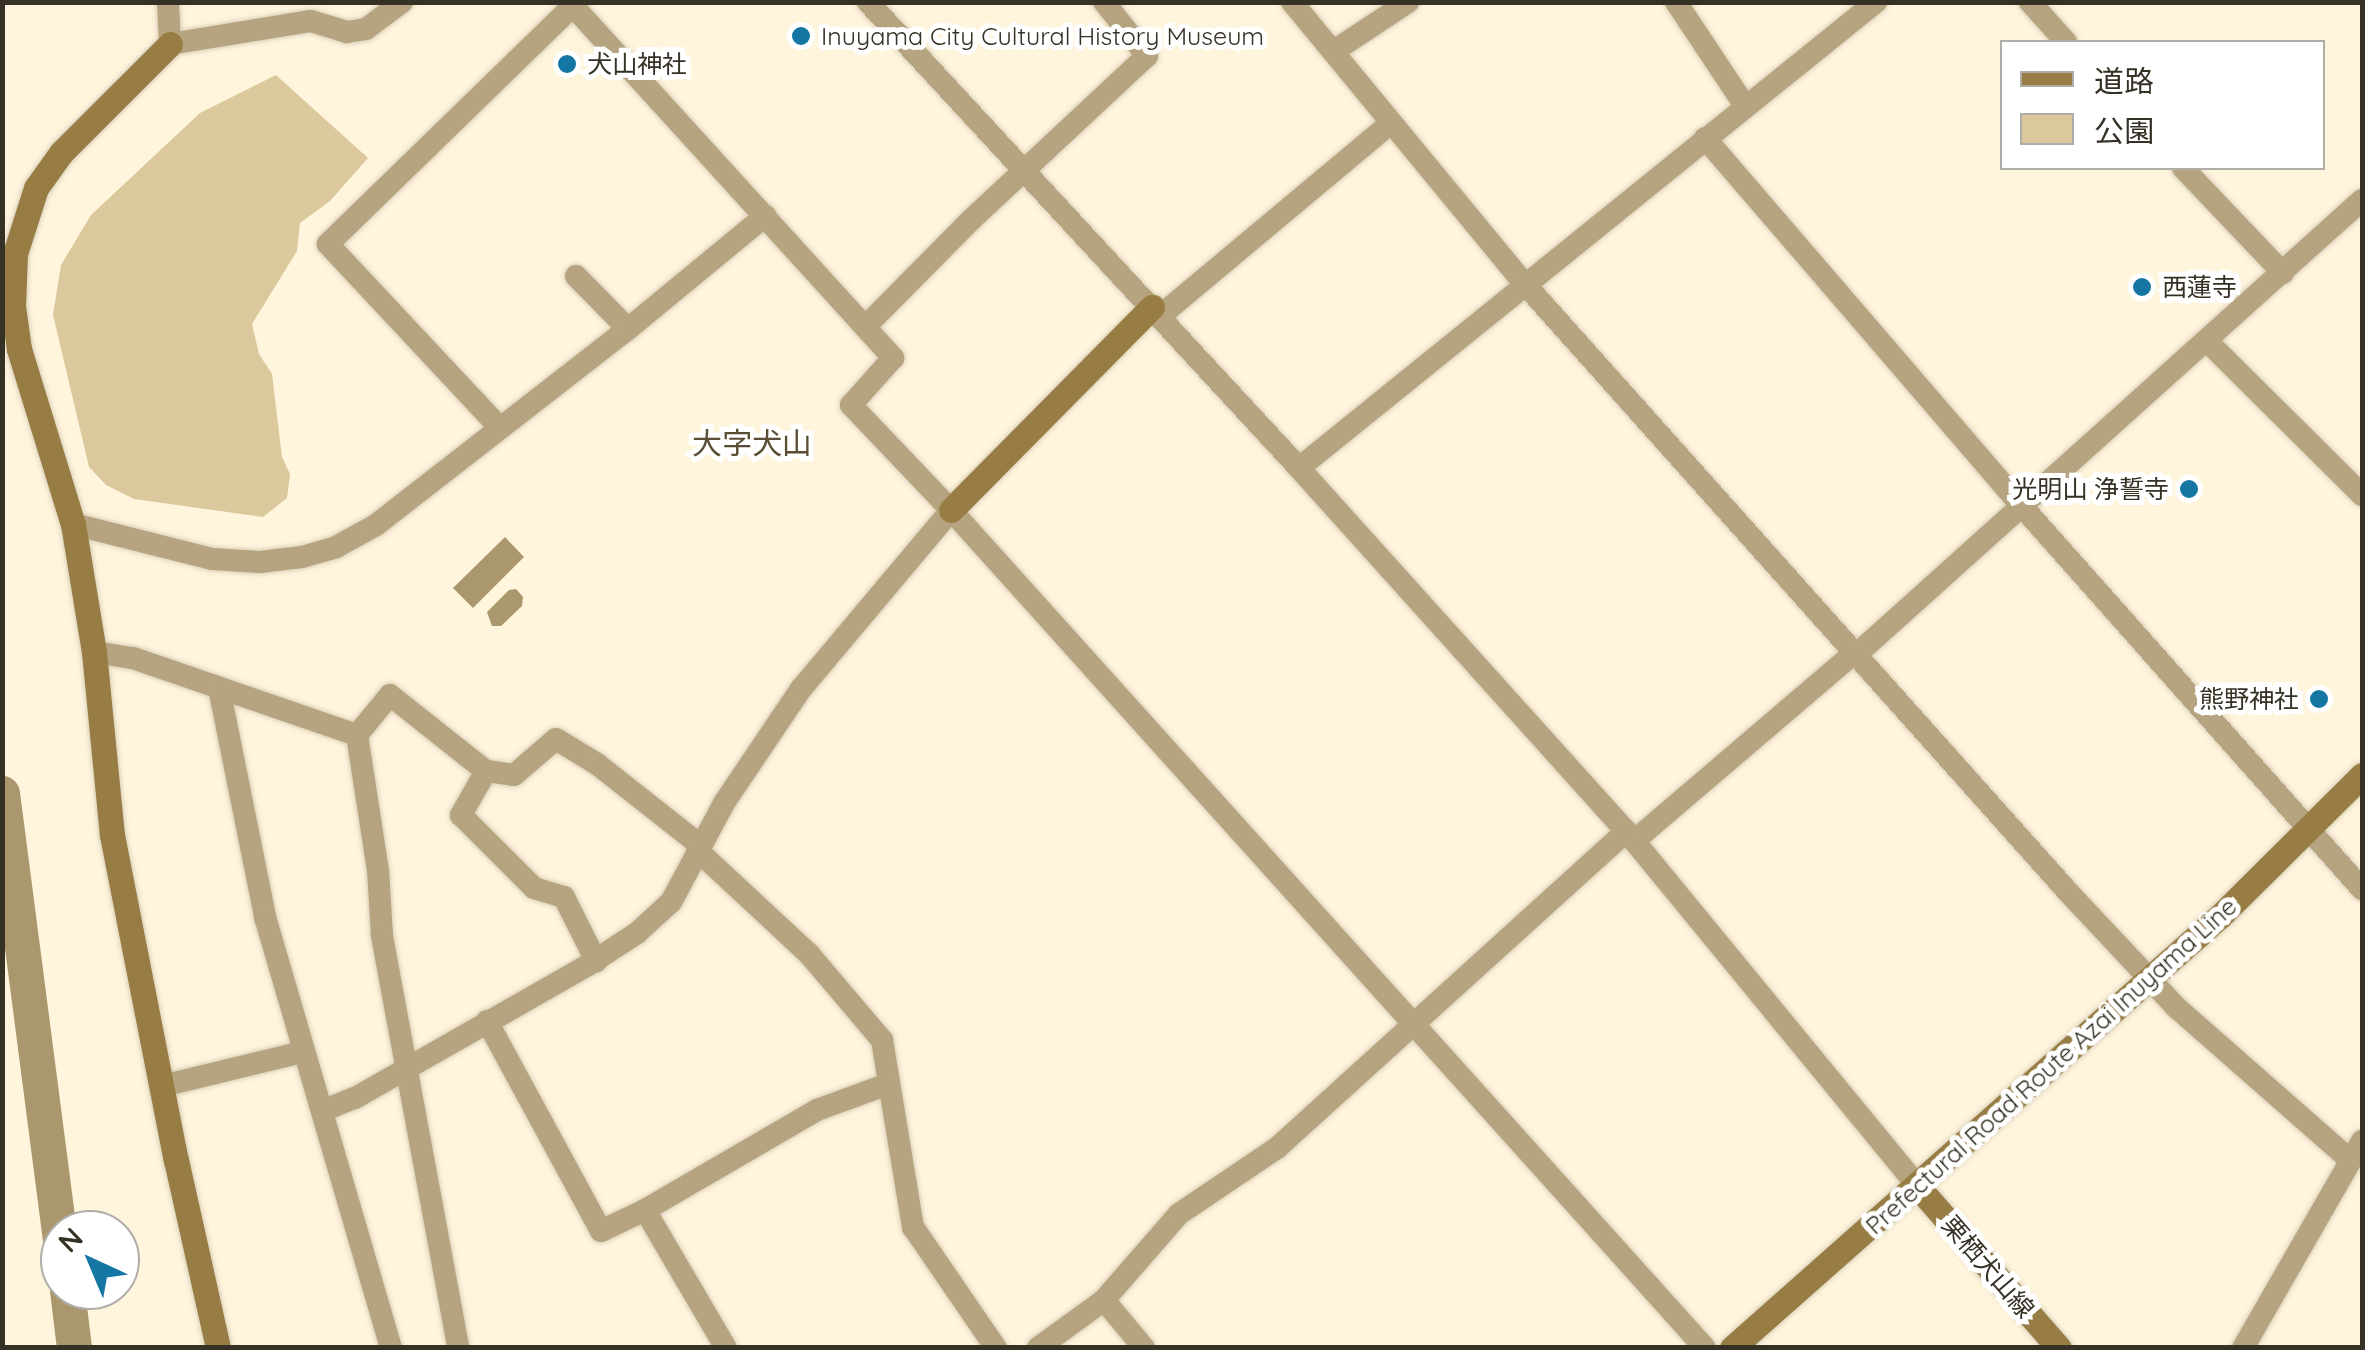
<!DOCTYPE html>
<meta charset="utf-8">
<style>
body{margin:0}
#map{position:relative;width:2365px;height:1350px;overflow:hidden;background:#fff4dc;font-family:Quicksand,"Noto Sans JP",sans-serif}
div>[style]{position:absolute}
.green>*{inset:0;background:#dcc89d}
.water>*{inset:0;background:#ab976e}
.river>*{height:35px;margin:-17.5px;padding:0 17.5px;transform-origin:17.5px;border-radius:17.5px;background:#ab976e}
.roads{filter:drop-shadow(0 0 2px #dbd1bb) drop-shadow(0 0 2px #dbd1bb)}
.street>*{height:22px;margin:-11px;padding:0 11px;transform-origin:11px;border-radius:11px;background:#b6a480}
.secondary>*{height:25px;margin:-12.5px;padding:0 12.5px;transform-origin:12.5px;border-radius:12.5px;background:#977d44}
.dots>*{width:28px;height:28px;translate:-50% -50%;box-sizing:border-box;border:5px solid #fff;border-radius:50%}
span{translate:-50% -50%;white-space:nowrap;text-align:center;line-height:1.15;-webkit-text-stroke:10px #fff;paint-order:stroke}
.poi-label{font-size:25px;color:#363125}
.left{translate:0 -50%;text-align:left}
.right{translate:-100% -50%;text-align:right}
.street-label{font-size:25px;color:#363125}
.quarter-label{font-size:30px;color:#594d34}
.frame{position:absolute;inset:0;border:5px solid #363125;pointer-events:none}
.legend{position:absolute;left:2000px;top:40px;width:325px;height:130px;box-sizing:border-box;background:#fff;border:2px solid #afada8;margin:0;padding:12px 18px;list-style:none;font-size:30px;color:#363125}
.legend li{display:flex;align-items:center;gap:20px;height:50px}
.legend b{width:50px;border:2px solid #afada8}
.north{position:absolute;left:40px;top:1210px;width:100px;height:100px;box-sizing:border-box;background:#fff;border:2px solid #afada8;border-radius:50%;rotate:316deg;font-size:28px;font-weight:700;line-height:40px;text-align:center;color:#363125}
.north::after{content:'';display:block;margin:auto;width:35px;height:45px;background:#1676a3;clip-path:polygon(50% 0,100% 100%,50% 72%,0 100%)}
</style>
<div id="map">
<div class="green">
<i style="clip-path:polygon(276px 75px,368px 158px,330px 201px,300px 223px,297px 251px,252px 324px,259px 354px,272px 374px,282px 457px,290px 474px,287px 498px,263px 517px,134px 499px,106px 485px,89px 467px,53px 315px,61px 265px,91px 215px,200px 113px)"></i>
</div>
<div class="water">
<i style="clip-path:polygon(505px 537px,524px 557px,473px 608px,453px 588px)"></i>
<i style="clip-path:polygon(516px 589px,523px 597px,522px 606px,501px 626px,492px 626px,487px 612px,509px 590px)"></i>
</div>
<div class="river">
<i style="left:2px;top:793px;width:449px;rotate:82.6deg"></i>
<i style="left:67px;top:1290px;width:58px;rotate:83.1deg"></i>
</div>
<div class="roads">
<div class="street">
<i style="left:168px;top:2px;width:42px;rotate:87.3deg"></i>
<i style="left:170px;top:44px;width:143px;rotate:-9.3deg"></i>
<i style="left:311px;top:21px;width:38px;rotate:17deg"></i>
<i style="left:347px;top:32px;width:19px;rotate:-9deg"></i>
<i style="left:366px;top:29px;width:45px;rotate:-36.9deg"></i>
<i style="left:868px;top:2px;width:635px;rotate:47.23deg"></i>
<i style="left:1299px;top:468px;width:489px;rotate:48deg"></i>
<i style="left:1626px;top:831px;width:460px;rotate:50.6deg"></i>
<i style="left:1292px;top:2px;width:364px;rotate:50.5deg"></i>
<i style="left:1524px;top:283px;width:818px;rotate:48.22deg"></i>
<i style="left:2069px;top:893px;width:158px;rotate:46.8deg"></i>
<i style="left:2177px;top:1008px;width:230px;rotate:41.3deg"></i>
<i style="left:1676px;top:2px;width:125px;rotate:56.4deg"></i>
<i style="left:2030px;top:2px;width:54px;rotate:48deg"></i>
<i style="left:573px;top:6px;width:476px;rotate:47.7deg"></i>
<i style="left:893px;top:358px;width:63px;rotate:131.8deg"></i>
<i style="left:851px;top:405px;width:145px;rotate:46.4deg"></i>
<i style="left:951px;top:510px;width:1127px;rotate:48.02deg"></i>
<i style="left:1334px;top:51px;width:89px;rotate:-33.5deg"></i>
<i style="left:1705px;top:138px;width:495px;rotate:49.3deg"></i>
<i style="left:2028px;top:513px;width:503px;rotate:48.39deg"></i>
<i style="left:2183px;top:168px;width:145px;rotate:46.4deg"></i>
<i style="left:576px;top:276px;width:74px;rotate:45.5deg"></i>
<i style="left:1160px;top:316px;width:301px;rotate:-39.9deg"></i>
<i style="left:865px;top:327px;width:152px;rotate:-45.3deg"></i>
<i style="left:972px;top:219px;width:239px;rotate:-43deg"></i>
<i style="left:1147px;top:56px;width:69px;rotate:-128.5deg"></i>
<i style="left:2208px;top:342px;width:217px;rotate:44.8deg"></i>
<i style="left:500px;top:428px;width:252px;rotate:-133.1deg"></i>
<i style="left:328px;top:244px;width:347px;rotate:-44.2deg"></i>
<i style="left:1299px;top:468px;width:742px;rotate:-38.93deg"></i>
<i style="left:73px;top:524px;width:143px;rotate:14.1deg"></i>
<i style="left:212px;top:559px;width:48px;rotate:3.6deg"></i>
<i style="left:260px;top:562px;width:42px;rotate:-6.8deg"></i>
<i style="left:302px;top:557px;width:35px;rotate:-16deg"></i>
<i style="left:336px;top:547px;width:46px;rotate:-28.8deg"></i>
<i style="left:376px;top:525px;width:319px;rotate:-37.9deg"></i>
<i style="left:628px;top:329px;width:178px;rotate:-39.5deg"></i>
<i style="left:94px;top:652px;width:39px;rotate:9deg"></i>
<i style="left:133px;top:658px;width:237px;rotate:19deg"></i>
<i style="left:357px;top:735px;width:137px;rotate:81.2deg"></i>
<i style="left:378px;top:870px;width:66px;rotate:86.5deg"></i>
<i style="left:382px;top:936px;width:419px;rotate:79.5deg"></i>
<i style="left:1857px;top:654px;width:679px;rotate:-41.96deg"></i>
<i style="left:219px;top:688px;width:234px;rotate:78.6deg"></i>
<i style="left:265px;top:917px;width:449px;rotate:73.7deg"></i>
<i style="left:357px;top:735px;width:52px;rotate:-50.5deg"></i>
<i style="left:390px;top:695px;width:122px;rotate:38.4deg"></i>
<i style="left:486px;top:771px;width:28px;rotate:8deg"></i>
<i style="left:514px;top:775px;width:55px;rotate:-40.6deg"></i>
<i style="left:556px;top:739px;width:48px;rotate:31.4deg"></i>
<i style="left:597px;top:764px;width:131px;rotate:38.2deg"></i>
<i style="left:486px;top:771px;width:51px;rotate:119.6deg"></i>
<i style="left:461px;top:815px;width:103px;rotate:45deg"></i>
<i style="left:534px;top:888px;width:31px;rotate:17deg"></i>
<i style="left:564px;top:897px;width:72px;rotate:63.4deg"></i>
<i style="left:1634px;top:841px;width:291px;rotate:-40.5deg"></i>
<i style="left:697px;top:850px;width:153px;rotate:42.9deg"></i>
<i style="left:809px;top:954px;width:113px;rotate:49.7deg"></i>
<i style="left:882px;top:1040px;width:190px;rotate:80.6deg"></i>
<i style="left:913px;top:1227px;width:147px;rotate:55.6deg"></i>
<i style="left:487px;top:1021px;width:239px;rotate:61.5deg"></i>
<i style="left:601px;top:1231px;width:49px;rotate:-25.5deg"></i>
<i style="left:645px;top:1210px;width:160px;rotate:59.6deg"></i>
<i style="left:162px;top:1086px;width:145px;rotate:-13.6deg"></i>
<i style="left:322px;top:1111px;width:35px;rotate:-22deg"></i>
<i style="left:355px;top:1098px;width:268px;rotate:-29.7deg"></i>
<i style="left:588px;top:965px;width:59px;rotate:-33.1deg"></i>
<i style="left:637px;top:933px;width:46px;rotate:-42.4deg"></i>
<i style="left:671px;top:902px;width:112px;rotate:-61.8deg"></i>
<i style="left:724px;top:803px;width:138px;rotate:-56deg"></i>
<i style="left:801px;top:689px;width:234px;rotate:-50deg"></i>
<i style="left:645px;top:1210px;width:199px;rotate:-30.2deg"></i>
<i style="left:817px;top:1110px;width:76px;rotate:-20.1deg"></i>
<i style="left:1104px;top:1300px;width:62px;rotate:50.2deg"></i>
<i style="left:1038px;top:1348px;width:82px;rotate:-36deg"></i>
<i style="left:1104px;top:1300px;width:114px;rotate:-48.9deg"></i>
<i style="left:1179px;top:1214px;width:118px;rotate:-34deg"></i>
<i style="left:1277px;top:1148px;width:471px;rotate:-42.2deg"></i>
<i style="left:2243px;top:1348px;width:239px;rotate:-60.1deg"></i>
</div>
<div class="secondary">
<i style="left:170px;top:44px;width:154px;rotate:135deg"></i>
<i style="left:61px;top:153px;width:43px;rotate:125.5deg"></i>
<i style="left:36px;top:188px;width:69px;rotate:107.7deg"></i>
<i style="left:15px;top:254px;width:52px;rotate:92.2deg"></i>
<i style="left:13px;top:306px;width:43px;rotate:82.1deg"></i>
<i style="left:19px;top:349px;width:183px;rotate:72.9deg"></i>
<i style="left:73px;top:524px;width:130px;rotate:80.7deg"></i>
<i style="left:94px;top:652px;width:184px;rotate:84.4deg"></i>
<i style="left:112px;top:835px;width:331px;rotate:78.9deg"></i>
<i style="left:176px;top:1160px;width:193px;rotate:77.4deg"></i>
<i style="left:951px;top:510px;width:286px;rotate:-45.3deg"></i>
<i style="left:1918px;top:1187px;width:214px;rotate:48.8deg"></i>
<i style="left:1732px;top:1348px;width:652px;rotate:-41.52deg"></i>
<i style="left:2220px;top:916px;width:200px;rotate:-44.8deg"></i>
</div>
</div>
<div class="dots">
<i style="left:801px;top:36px;background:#1676a3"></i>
<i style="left:567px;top:64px;background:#1676a3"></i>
<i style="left:2142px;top:287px;background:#1676a3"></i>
<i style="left:2189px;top:489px;background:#1676a3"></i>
<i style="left:2319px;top:699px;background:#1676a3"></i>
</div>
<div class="poi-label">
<span class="left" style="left:821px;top:36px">Inuyama City Cultural History Museum</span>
<span class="left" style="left:587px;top:64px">犬山神社</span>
<span class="left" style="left:2162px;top:287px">西蓮寺</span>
<span class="right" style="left:2169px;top:489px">光明山 浄誓寺</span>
<span class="right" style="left:2299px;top:699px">熊野神社</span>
</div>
<div class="street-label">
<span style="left:2051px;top:1066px;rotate:-42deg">Prefectural Road Route Azai Inuyama Line</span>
<span style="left:1988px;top:1267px;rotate:49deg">栗栖犬山線</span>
</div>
<div class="quarter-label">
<span style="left:752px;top:443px">大字犬山</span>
</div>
<div class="frame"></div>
<ul class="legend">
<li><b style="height:12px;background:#977d44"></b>道路</li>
<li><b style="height:28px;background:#dcc89d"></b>公園</li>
</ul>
<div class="north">N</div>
</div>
